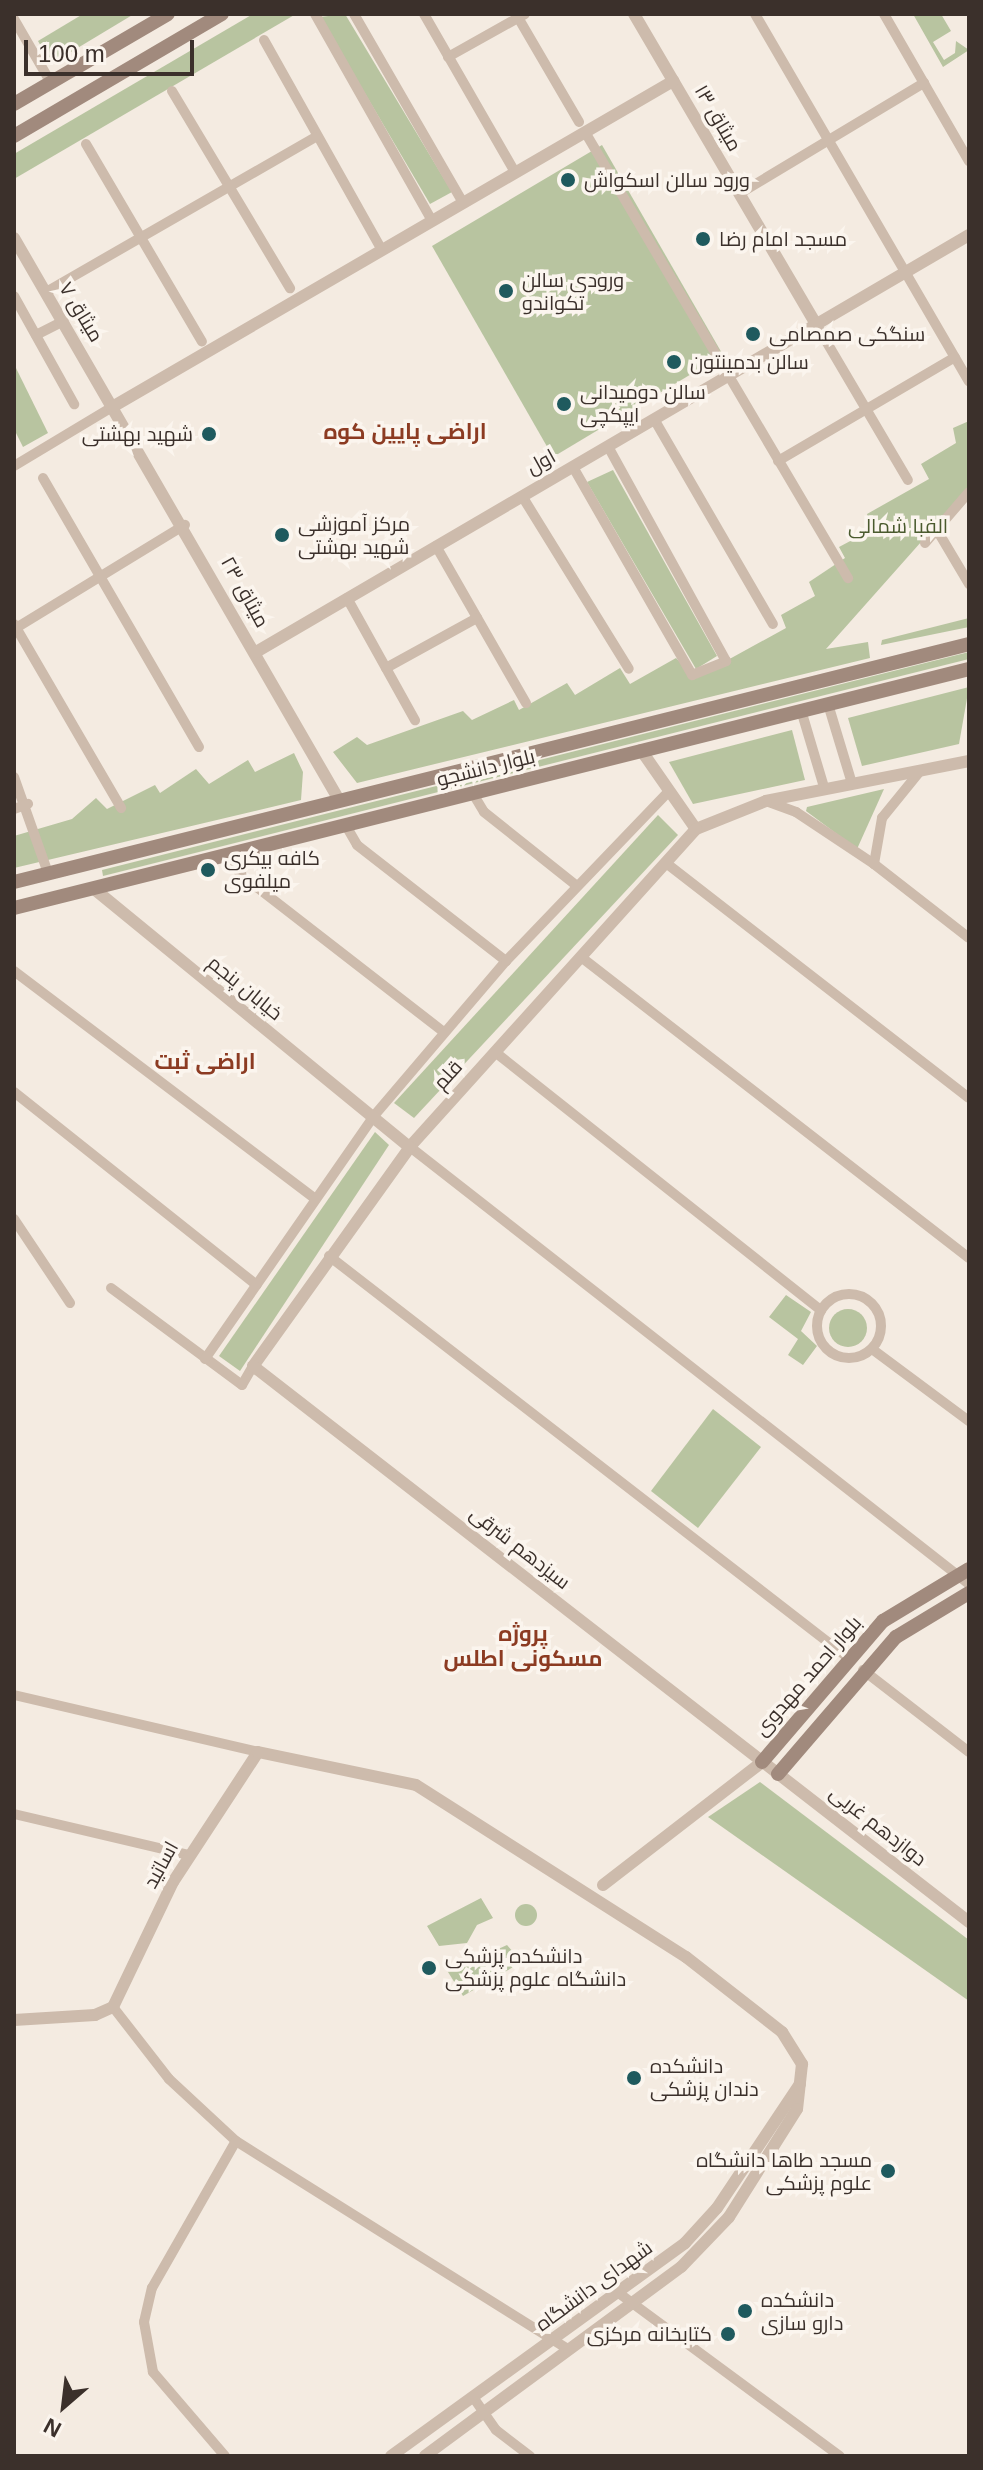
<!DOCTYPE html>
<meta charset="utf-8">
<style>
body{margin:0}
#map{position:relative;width:983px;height:2470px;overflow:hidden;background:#f4ebe1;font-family:Arial,Cairo,sans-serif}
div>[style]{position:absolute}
.green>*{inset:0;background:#b8c4a0}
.round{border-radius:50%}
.minor>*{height:10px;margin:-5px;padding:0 5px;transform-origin:5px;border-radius:5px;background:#cdbbac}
.minor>.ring{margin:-5px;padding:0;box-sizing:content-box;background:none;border:10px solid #cdbbac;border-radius:50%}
.tertiary>*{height:12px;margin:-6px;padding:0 6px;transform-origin:6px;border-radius:6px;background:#cdbbac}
.secondary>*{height:14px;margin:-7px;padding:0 7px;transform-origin:7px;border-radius:7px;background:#a18a7d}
.dots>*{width:22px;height:22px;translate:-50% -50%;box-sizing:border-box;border:4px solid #fbf5ee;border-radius:50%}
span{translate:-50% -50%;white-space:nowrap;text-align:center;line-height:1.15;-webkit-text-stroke:7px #fbf5ee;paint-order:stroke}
.street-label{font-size:20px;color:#3b302b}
.poi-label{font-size:20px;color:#3b302b}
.left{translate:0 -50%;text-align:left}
.right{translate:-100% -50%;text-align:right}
.park-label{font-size:20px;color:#4a5a2e}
.neighbourhood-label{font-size:22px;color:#8c3b22;font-weight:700}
.frame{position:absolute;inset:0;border:16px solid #3b302b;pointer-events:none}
.north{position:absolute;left:24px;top:2366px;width:80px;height:80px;-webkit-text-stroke:6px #fbf5ee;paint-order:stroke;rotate:208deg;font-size:22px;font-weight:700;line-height:32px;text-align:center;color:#3b302b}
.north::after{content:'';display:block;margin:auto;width:28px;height:36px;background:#3b302b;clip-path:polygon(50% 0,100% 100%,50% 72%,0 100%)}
.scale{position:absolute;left:24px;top:40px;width:170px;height:36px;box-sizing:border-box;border:4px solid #3b302b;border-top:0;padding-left:10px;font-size:24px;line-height:28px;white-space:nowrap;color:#3b302b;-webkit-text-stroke:6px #fbf5ee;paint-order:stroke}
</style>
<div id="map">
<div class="green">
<i style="clip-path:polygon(83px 14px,134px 14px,51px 64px,38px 41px)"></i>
<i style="clip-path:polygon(253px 14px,296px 14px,14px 179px,14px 154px)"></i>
<i style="clip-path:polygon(345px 14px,452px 192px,430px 204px,320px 17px)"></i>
<i style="clip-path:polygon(913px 14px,941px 14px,951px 31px,933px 42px,944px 60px,955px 53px,956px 41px,969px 50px,943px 67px)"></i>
<i style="clip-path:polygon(602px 145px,723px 355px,553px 457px,432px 246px)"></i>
<i style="clip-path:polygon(14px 364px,48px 433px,23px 447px,14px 429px)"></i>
<i style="clip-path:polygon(969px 421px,969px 488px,826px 649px,868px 642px,870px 658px,357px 783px,333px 752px,357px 737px,367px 745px,463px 711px,472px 720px,514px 700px,519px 710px,567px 683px,575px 695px,620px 668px,630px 684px,676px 658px,695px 678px,786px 628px,781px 615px,815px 596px,809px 582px,845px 558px,839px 547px,871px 530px,867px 514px,929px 479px,921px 464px,956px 443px,953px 428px)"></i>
<i style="clip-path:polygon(613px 470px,717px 656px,696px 669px,587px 482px)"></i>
<i style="clip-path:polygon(969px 618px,969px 627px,881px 645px,882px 640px)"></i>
<i style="clip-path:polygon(969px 652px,969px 659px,103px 876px,102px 870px)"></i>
<i style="clip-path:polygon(969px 687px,959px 744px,862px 766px,848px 718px)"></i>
<i style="clip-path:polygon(792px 730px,805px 780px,693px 804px,669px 762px)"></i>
<i style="clip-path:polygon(294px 753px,303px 772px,301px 800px,14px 868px,14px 836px,72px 819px,96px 798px,107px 809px,155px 785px,160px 793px,196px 769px,209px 784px,248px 760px,255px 772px)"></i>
<i style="clip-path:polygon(884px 789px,857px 849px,806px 811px,807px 807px)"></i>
<i style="clip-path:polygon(658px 815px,678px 835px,414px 1118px,394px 1103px)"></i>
<i style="clip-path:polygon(375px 1132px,389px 1145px,240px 1371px,219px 1356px)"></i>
<i style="clip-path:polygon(786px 1295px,811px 1312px,801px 1331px,817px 1346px,803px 1365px,788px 1355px,798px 1339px,769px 1317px)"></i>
<i class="round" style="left:829px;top:1309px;width:38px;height:38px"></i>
<i style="clip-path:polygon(713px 1409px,761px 1447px,698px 1528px,651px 1491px)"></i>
<i style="clip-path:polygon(760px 1782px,969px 1940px,969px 2001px,708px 1817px)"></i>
<i style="clip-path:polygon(481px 1898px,493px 1918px,477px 1925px,467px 1943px,439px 1946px,427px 1926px)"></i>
<i class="round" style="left:515px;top:1904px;width:22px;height:22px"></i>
<i style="clip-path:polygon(507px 1945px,522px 1962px,463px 1996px,448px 1972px)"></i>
</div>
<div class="minor">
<i style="left:315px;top:14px;width:238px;rotate:60.5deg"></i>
<i style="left:354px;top:14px;width:218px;rotate:60deg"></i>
<i style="left:424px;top:14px;width:182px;rotate:60.1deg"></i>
<i style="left:516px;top:14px;width:125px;rotate:59.7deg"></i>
<i style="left:755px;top:14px;width:425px;rotate:59.8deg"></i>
<i style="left:884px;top:14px;width:170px;rotate:60deg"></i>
<i style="left:14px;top:19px;width:74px;rotate:60deg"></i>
<i style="left:264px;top:40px;width:241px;rotate:60.7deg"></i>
<i style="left:448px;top:57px;width:88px;rotate:-29.2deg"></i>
<i style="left:172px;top:91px;width:230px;rotate:59.1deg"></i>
<i style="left:585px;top:132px;width:518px;rotate:59.47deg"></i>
<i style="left:86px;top:144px;width:229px;rotate:59.6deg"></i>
<i style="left:739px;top:194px;width:216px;rotate:-31deg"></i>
<i style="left:46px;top:292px;width:311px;rotate:-29.9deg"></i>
<i style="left:14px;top:296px;width:124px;rotate:60.9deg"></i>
<i style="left:816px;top:324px;width:181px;rotate:59.5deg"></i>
<i style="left:36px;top:335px;width:31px;rotate:-27deg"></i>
<i style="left:654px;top:419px;width:237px;rotate:59.9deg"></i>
<i style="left:778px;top:461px;width:205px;rotate:-30.4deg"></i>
<i style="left:14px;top:466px;width:117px;rotate:-31deg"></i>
<i style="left:573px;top:467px;width:240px;rotate:60.2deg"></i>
<i style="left:692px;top:675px;width:37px;rotate:-22deg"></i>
<i style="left:726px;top:661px;width:245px;rotate:-118.8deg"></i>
<i style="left:43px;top:478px;width:311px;rotate:59.9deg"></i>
<i style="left:522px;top:496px;width:203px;rotate:58.3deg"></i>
<i style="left:937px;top:530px;width:63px;rotate:59.3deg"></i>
<i style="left:925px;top:543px;width:67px;rotate:-49.2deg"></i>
<i style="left:436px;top:546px;width:181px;rotate:60.2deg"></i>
<i style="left:347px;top:598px;width:140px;rotate:60.9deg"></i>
<i style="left:14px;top:624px;width:213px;rotate:59.8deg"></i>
<i style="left:16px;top:628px;width:198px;rotate:-31.4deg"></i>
<i style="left:386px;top:668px;width:104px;rotate:-28.8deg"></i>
<i style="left:828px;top:704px;width:79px;rotate:73.2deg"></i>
<i style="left:801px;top:710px;width:80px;rotate:73.4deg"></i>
<i style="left:14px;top:777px;width:102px;rotate:70.5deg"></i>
<i style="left:472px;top:792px;width:23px;rotate:59deg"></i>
<i style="left:484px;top:812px;width:119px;rotate:38.5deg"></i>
<i style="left:766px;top:801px;width:32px;rotate:20deg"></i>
<i style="left:796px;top:812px;width:94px;rotate:33.7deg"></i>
<i style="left:874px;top:864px;width:120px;rotate:37.9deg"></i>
<i style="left:14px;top:809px;width:15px;rotate:-20deg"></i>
<i style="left:345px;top:824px;width:24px;rotate:60deg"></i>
<i style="left:357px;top:845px;width:189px;rotate:37.9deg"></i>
<i style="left:231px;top:853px;width:23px;rotate:67deg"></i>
<i style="left:240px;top:874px;width:258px;rotate:37.8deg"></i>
<i style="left:666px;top:863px;width:383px;rotate:37.8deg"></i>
<i style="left:874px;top:864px;width:47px;rotate:-80.1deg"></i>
<i style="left:882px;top:818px;width:62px;rotate:-50.9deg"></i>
<i style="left:581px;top:957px;width:491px;rotate:37.8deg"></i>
<i style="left:14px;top:971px;width:378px;rotate:37.1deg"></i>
<i style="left:495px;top:1052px;width:416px;rotate:38.4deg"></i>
<i style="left:14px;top:1092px;width:310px;rotate:38.5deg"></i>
<i style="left:410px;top:1147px;width:710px;rotate:38.02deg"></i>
<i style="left:14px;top:1219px;width:101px;rotate:56.3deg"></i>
<i style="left:329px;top:1256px;width:655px;rotate:37.74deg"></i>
<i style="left:111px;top:1288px;width:163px;rotate:36.5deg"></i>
<i style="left:242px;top:1385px;width:22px;rotate:-60deg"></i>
<i class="ring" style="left:817px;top:1294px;width:54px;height:54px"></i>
<i style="left:872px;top:1349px;width:121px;rotate:36.6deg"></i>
<i style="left:205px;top:1359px;width:295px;rotate:-55.2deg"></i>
<i style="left:373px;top:1117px;width:205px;rotate:-49.6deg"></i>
<i style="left:506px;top:961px;width:236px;rotate:-46.2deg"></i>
<i style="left:863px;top:1670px;width:134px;rotate:37.7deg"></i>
<i style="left:14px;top:1695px;width:251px;rotate:13.1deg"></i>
<i style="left:14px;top:1814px;width:180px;rotate:13.2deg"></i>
<i style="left:113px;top:2007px;width:91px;rotate:52.1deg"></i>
<i style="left:169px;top:2079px;width:91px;rotate:42.8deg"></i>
<i style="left:236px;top:2141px;width:393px;rotate:32.1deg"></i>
<i style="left:620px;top:2294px;width:273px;rotate:36.4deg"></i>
<i style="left:473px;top:2397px;width:40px;rotate:55.1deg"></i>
<i style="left:496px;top:2430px;width:43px;rotate:37.4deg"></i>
<i style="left:225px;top:2456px;width:111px;rotate:-130.6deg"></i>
<i style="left:153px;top:2372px;width:51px;rotate:-100.2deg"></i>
<i style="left:144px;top:2322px;width:35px;rotate:-77deg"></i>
<i style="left:152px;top:2288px;width:169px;rotate:-60.3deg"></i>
</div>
<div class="tertiary">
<i style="left:634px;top:14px;width:359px;rotate:59.6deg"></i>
<i style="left:14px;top:238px;width:649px;rotate:59.96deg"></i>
<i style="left:114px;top:406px;width:647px;rotate:-30.17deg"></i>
<i style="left:256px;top:652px;width:826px;rotate:-30.32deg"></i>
<i style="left:641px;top:750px;width:96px;rotate:55.2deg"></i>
<i style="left:969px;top:761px;width:207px;rotate:168.9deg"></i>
<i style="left:766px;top:801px;width:75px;rotate:158.2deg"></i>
<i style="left:696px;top:829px;width:428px;rotate:132deg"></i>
<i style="left:410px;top:1147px;width:269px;rotate:125.6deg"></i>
<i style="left:253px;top:1366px;width:907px;rotate:37.83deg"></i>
<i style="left:93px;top:888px;width:409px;rotate:39.3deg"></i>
<i style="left:603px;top:1885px;width:201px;rotate:-37.7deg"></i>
<i style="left:14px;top:2020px;width:81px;rotate:-3.5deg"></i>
<i style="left:95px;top:2015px;width:20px;rotate:-24deg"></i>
<i style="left:113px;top:2007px;width:139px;rotate:-64.4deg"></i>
<i style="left:173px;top:1882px;width:155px;rotate:-56.8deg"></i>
<i style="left:258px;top:1752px;width:161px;rotate:11.8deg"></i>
<i style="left:416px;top:1785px;width:320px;rotate:32.5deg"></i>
<i style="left:686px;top:1957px;width:122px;rotate:38deg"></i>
<i style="left:782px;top:2032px;width:38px;rotate:58deg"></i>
<i style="left:802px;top:2064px;width:45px;rotate:96.3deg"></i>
<i style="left:797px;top:2109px;width:128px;rotate:122.2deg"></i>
<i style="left:729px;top:2217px;width:69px;rotate:133.8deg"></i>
<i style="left:681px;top:2267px;width:318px;rotate:143.6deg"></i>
<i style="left:391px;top:2456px;width:363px;rotate:-35.9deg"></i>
<i style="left:685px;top:2243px;width:47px;rotate:-47.6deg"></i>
<i style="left:717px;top:2208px;width:149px;rotate:-56.2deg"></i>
</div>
<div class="secondary">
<i style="left:14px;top:104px;width:178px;rotate:-30.3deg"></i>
<i style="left:14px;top:136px;width:241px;rotate:-30.4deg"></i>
<i style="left:14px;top:882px;width:984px;rotate:-13.99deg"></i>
<i style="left:14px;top:908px;width:984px;rotate:-14.05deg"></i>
<i style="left:762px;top:1762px;width:186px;rotate:-49.4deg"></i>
<i style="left:883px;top:1621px;width:100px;rotate:-31.2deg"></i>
<i style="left:778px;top:1774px;width:181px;rotate:-49.3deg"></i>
<i style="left:896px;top:1637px;width:85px;rotate:-31.1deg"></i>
</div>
<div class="dots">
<i style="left:568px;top:180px;background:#1f5a5e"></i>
<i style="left:703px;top:239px;background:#1f5a5e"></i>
<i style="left:506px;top:291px;background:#1f5a5e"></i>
<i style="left:753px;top:334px;background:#1f5a5e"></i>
<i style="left:674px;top:362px;background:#1f5a5e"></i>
<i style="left:564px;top:404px;background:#1f5a5e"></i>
<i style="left:209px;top:434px;background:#1f5a5e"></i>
<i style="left:282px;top:535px;background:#1f5a5e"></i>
<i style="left:208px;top:870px;background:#1f5a5e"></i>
<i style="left:429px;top:1968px;background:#1f5a5e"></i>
<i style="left:634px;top:2078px;background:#1f5a5e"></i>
<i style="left:888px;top:2171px;background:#1f5a5e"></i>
<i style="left:745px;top:2311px;background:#1f5a5e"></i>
<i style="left:728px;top:2334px;background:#1f5a5e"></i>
</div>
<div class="street-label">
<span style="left:718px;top:118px;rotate:60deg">میثاق ۱۳</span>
<span style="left:81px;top:312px;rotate:59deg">میثاق ۷</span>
<span style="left:541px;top:462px;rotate:-29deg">اول</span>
<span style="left:245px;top:592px;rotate:61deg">میثاق ۲۳</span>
<span style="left:486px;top:768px;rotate:-14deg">بلوار دانشجو</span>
<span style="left:245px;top:988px;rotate:39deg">خیابان پنجم</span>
<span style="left:448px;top:1075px;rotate:-48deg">قلم</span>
<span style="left:520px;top:1548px;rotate:38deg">سیزدهم شرقی</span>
<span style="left:808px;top:1676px;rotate:-49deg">بلوار احمد مهدوی</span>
<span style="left:878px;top:1826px;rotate:38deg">دوازدهم غربی</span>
<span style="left:161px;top:1865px;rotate:-61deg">اساتید</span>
<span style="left:594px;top:2286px;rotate:-36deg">شهدای دانشگاه</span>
</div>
<div class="poi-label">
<span class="left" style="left:584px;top:180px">ورود سالن اسکواش</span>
<span class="left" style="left:719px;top:239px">مسجد امام رضا</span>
<span class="left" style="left:522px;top:292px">ورودی سالن<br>تکواندو</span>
<span class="left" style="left:769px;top:334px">سنگکی صمصامی</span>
<span class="left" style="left:690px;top:362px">سالن بدمینتون</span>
<span class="left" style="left:580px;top:404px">سالن دومیدانی<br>ایپکچی</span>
<span class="right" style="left:193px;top:434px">شهید بهشتی</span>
<span class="left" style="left:298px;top:536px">مرکز آموزشی<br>شهید بهشتی</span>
<span class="left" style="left:224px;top:870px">کافه بیکری<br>میلفوی</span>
<span class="left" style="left:445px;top:1968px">دانشکده پزشکی<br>دانشگاه علوم پزشکی</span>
<span class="left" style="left:650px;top:2078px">دانشکده<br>دندان پزشکی</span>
<span class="right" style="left:872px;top:2172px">مسجد طاها دانشگاه<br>علوم پزشکی</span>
<span class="left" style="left:761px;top:2312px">دانشکده<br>دارو سازی</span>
<span class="right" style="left:712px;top:2334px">کتابخانه مرکزی</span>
</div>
<div class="park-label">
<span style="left:898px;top:526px">الفبا شمالی</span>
</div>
<div class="neighbourhood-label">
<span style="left:405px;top:432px">اراضی پایین کوه</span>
<span style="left:205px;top:1062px">اراضی ثبت</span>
<span style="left:523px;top:1646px">پروژه<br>مسکونی اطلس</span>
</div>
<div class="frame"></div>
<div class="north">N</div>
<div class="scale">100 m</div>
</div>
